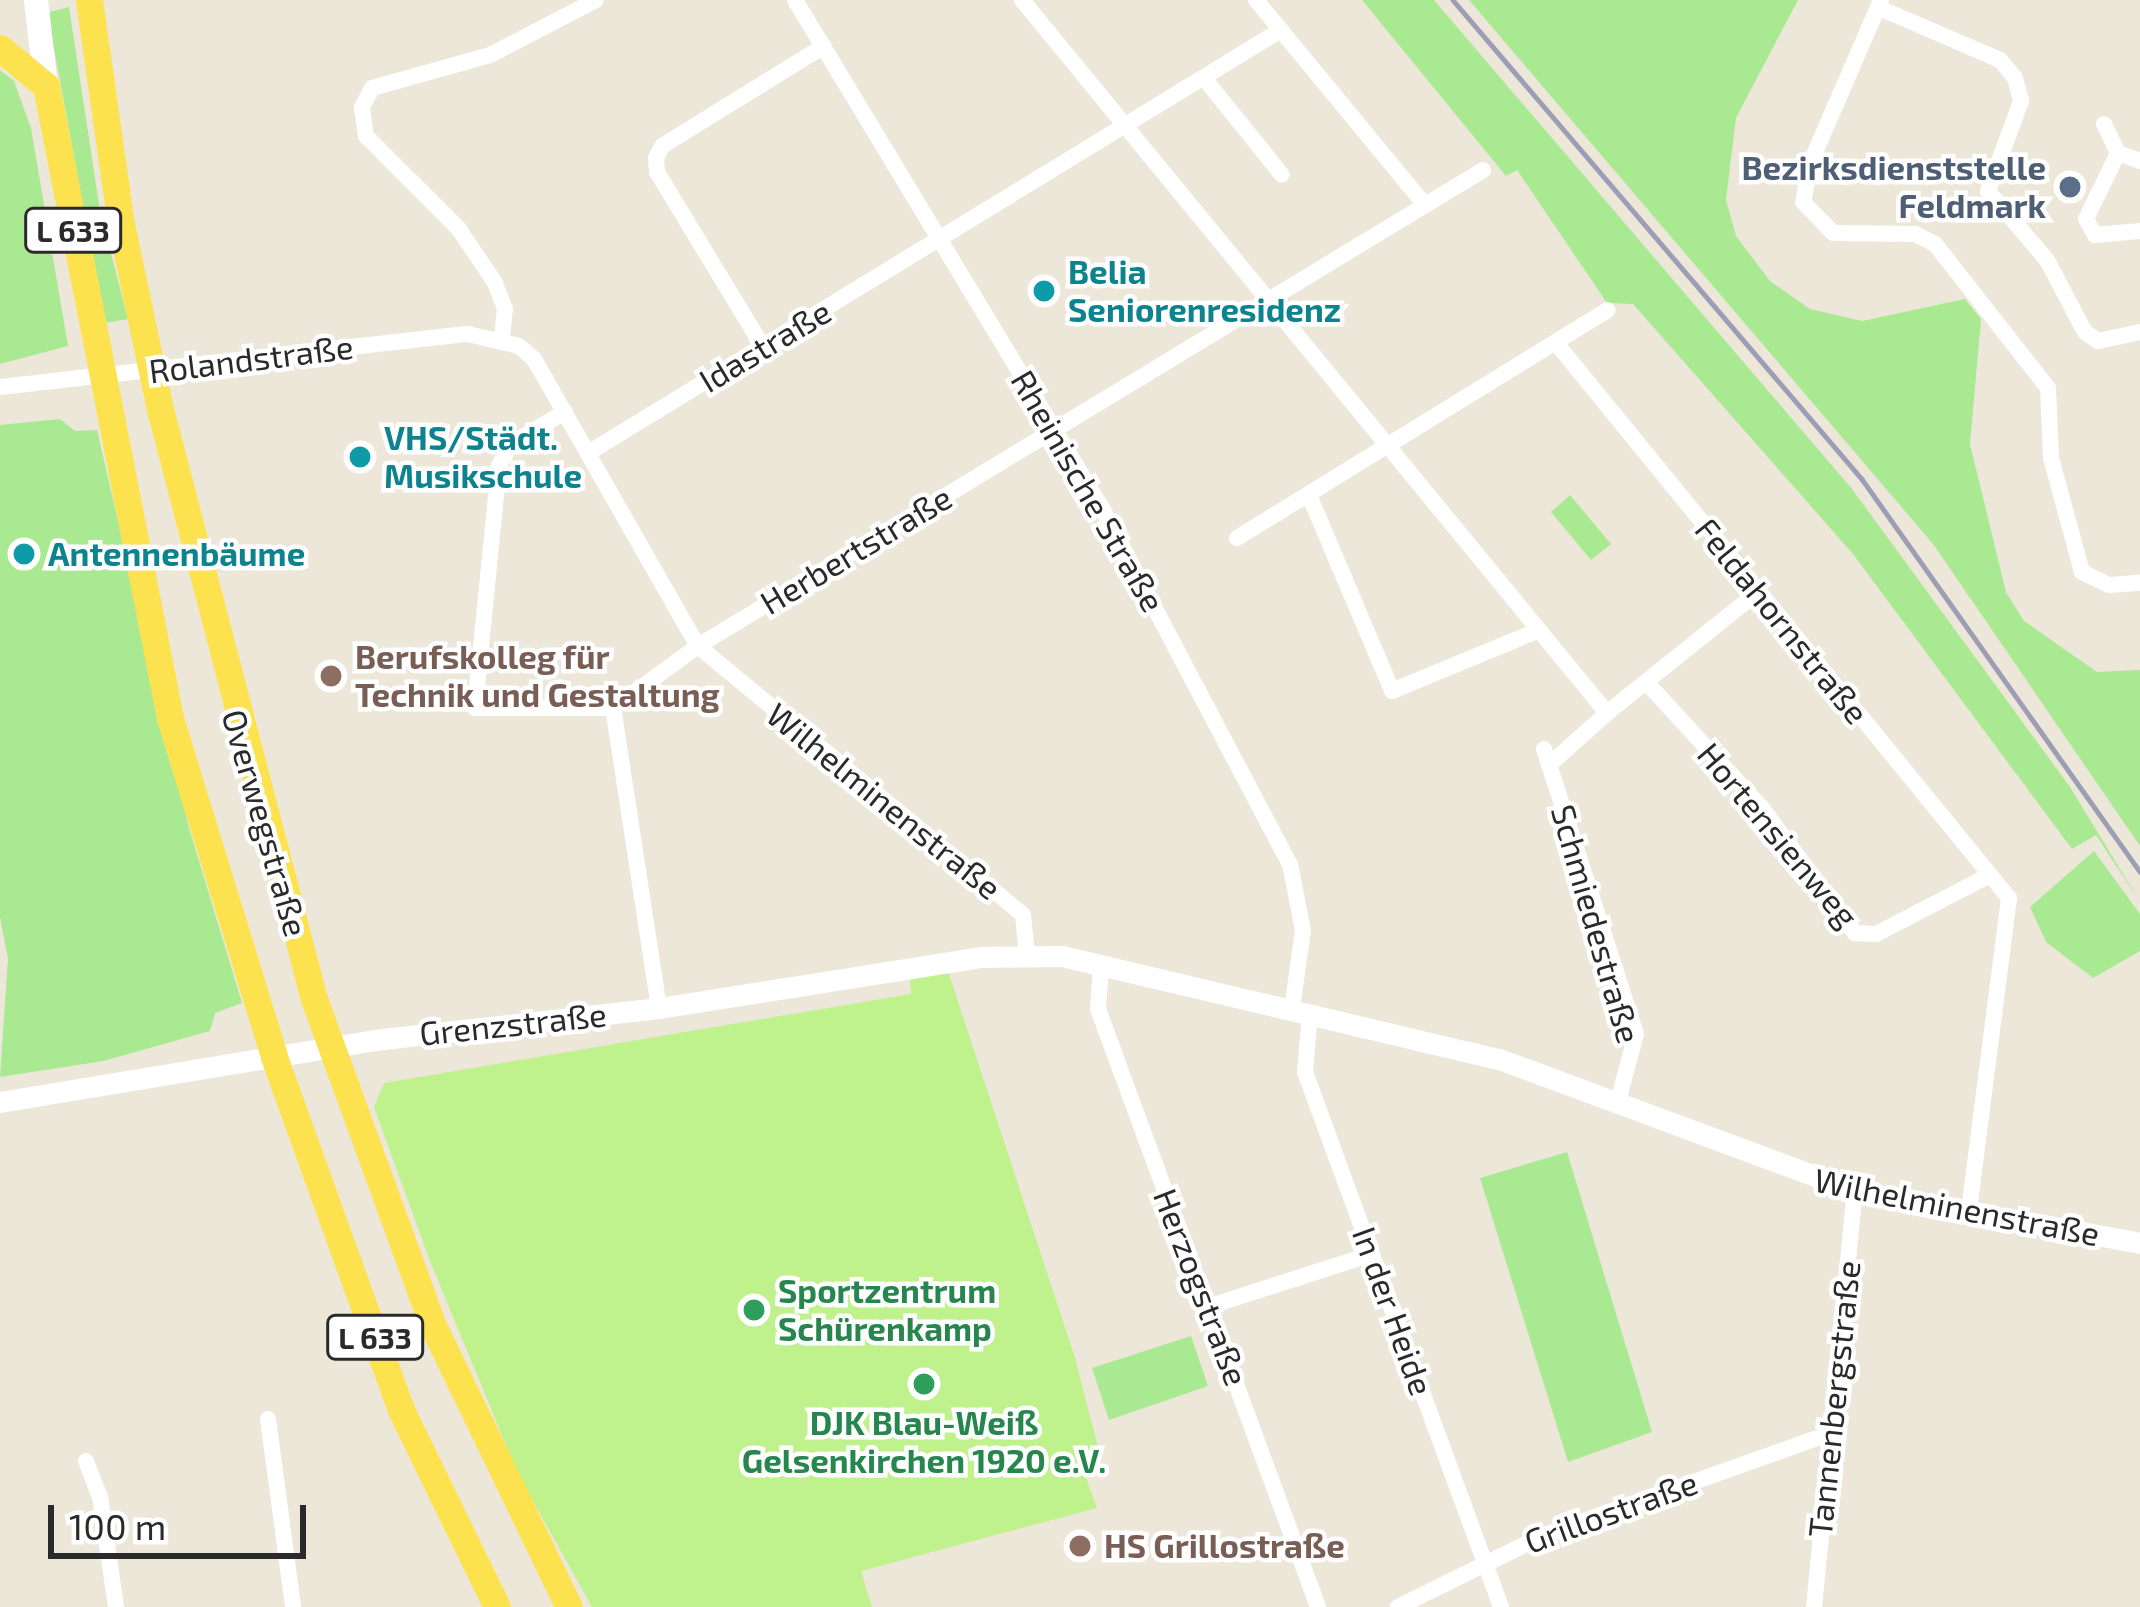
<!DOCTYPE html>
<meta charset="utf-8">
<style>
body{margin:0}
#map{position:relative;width:2140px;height:1607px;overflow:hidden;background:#ede7da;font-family:"Exo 2",sans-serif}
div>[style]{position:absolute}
.green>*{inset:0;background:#a9e992}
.pitch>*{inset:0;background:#bff18c}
.minor>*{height:16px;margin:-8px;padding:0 8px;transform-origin:8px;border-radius:8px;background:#fff}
.tertiary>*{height:21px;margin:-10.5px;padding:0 10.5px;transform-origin:10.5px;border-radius:10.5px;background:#fff}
.secondary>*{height:24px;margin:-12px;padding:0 12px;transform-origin:12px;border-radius:12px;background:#fff}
.primary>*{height:27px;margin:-13.5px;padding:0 13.5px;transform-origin:13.5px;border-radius:13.5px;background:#fde250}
.rail>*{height:4.5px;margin:-2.25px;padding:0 2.25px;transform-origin:2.25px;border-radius:2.25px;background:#9d9eb6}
.dots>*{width:33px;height:33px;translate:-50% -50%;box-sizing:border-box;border:6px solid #fff;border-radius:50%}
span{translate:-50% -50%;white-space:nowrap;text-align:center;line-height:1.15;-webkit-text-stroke:9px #fff;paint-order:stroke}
.shield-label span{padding:3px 9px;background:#fff;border:3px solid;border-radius:9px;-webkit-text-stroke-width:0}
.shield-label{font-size:30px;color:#2a2a2a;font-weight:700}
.service-label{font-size:33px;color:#4e5e75;font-weight:700}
.right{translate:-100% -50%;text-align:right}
.culture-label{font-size:33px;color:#0d838f;font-weight:700}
.left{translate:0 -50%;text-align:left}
.street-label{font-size:33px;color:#2a2a2a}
.education-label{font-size:33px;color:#785e54;font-weight:700}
.leisure-label{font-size:33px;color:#27864d;font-weight:700}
.scale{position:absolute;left:48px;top:1505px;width:258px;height:54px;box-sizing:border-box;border:6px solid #2a2a2a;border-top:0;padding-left:15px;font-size:36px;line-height:42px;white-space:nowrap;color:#2a2a2a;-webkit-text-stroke:9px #fff;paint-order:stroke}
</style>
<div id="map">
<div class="green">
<i style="clip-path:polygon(1362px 0,1434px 0,1852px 489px,2070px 787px,2140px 902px,2096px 835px,2072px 849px,1853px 554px,1633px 304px,1607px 303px,1517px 170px,1506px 176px)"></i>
<i style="clip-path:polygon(1469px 0,1798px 0,1736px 118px,1726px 200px,1736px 236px,1770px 281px,1810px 309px,1862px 321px,1965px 299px,1981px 319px,1970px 444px,2006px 592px,2024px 621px,2097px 672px,2140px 670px,2140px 846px,1933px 544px)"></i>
<i style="clip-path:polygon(69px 7px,100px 211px,128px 319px,105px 323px,49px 22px,50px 12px)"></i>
<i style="clip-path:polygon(0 70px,14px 81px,31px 128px,68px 346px,0 364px)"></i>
<i style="clip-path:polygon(60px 419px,75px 431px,97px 430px,189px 828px,242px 1003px,215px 1013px,210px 1031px,103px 1061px,0 1077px,8px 959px,0 917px,0 425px)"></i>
<i style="clip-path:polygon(1570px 495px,1611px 544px,1591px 560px,1551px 512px)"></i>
<i style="clip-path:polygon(2094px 851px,2140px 914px,2140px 951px,2093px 978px,2046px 942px,2030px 907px)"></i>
<i style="clip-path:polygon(1567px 1152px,1652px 1432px,1568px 1462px,1480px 1178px)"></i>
<i style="clip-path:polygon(1191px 1336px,1208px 1386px,1109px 1420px,1092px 1368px)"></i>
</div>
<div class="pitch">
<i style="clip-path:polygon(948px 971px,1075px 1358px,1098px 1447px,1081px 1464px,1097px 1508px,861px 1571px,872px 1607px,592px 1607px,518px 1474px,430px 1261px,374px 1107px,384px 1083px,911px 994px,910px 979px)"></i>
</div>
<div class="minor">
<i style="left:795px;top:0;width:596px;rotate:58.87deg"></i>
<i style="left:1103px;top:510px;width:400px;rotate:62.2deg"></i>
<i style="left:1290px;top:864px;width:67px;rotate:78.9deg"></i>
<i style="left:1303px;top:930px;width:80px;rotate:97.9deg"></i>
<i style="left:1022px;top:0;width:922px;rotate:50.63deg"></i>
<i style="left:1607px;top:713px;width:78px;rotate:138.1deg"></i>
<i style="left:1256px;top:0;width:266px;rotate:50.5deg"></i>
<i style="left:1881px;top:0;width:179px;rotate:113.4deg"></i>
<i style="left:1810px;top:164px;width:39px;rotate:100deg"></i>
<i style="left:1803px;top:202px;width:43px;rotate:45.9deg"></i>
<i style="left:1833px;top:233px;width:82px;rotate:0.7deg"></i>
<i style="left:1915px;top:234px;width:22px;rotate:27deg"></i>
<i style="left:1935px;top:244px;width:183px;rotate:51.9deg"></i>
<i style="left:2048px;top:388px;width:70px;rotate:87.5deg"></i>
<i style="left:2051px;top:458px;width:118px;rotate:74.8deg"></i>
<i style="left:2082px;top:572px;width:30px;rotate:26deg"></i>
<i style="left:2109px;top:585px;width:31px;rotate:-4deg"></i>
<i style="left:1884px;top:10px;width:126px;rotate:23.3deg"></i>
<i style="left:2000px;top:60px;width:23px;rotate:50deg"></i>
<i style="left:2015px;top:78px;width:24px;rotate:75deg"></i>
<i style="left:2021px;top:101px;width:96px;rotate:110.1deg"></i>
<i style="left:1988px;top:191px;width:91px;rotate:49.5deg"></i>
<i style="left:2047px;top:260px;width:81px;rotate:62.2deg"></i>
<i style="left:2085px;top:332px;width:16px;rotate:35deg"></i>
<i style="left:2098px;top:341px;width:43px;rotate:-12.1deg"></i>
<i style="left:1204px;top:78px;width:124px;rotate:51.2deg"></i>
<i style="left:2104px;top:124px;width:32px;rotate:64deg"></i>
<i style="left:2118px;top:153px;width:23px;rotate:20deg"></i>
<i style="left:2118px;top:153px;width:73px;rotate:115.9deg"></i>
<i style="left:2086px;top:219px;width:18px;rotate:61deg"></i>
<i style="left:2095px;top:235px;width:45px;rotate:-5.1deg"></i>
<i style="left:502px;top:337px;width:28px;rotate:-84deg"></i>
<i style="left:505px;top:309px;width:30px;rotate:-111deg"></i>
<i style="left:494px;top:281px;width:64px;rotate:-124.2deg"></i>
<i style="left:458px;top:228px;width:130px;rotate:-135deg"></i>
<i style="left:366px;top:136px;width:29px;rotate:-98deg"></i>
<i style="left:362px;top:107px;width:21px;rotate:-62deg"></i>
<i style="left:372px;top:88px;width:123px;rotate:-15.6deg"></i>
<i style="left:490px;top:55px;width:119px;rotate:-27.4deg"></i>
<i style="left:1556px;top:343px;width:716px;rotate:50.78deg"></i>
<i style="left:2009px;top:898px;width:317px;rotate:97.3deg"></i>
<i style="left:763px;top:347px;width:205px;rotate:-121.2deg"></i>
<i style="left:657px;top:172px;width:14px;rotate:-94deg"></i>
<i style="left:656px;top:158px;width:13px;rotate:-63deg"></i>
<i style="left:662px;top:146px;width:190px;rotate:-31.7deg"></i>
<i style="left:0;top:387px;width:471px;rotate:-6.5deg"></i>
<i style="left:468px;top:334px;width:52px;rotate:13.2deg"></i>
<i style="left:519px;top:346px;width:20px;rotate:41deg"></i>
<i style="left:534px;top:359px;width:331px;rotate:60.3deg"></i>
<i style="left:698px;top:646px;width:422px;rotate:39.6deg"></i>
<i style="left:1023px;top:915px;width:40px;rotate:84.3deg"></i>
<i style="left:565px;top:412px;width:63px;rotate:149.3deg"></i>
<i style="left:511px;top:444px;width:25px;rotate:119deg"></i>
<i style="left:499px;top:466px;width:243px;rotate:95.7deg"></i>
<i style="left:475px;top:708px;width:138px"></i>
<i style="left:588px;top:453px;width:812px;rotate:-31.4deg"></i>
<i style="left:1309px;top:495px;width:213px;rotate:67deg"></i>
<i style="left:1392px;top:691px;width:157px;rotate:-22.5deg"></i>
<i style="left:1237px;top:538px;width:435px;rotate:-31.6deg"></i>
<i style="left:1647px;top:683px;width:170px;rotate:47.4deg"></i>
<i style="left:1762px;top:808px;width:156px;rotate:53.4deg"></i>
<i style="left:1855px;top:933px;width:21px;rotate:3deg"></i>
<i style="left:1876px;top:934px;width:128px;rotate:-27.4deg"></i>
<i style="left:1607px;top:713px;width:193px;rotate:-38.7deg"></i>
<i style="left:1544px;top:749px;width:299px;rotate:72.1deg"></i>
<i style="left:1636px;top:1034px;width:66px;rotate:104.9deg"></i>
<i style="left:1101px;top:966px;width:43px;rotate:94deg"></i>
<i style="left:1098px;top:1009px;width:637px;rotate:69.8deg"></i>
<i style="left:659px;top:1008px;width:304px;rotate:-98.7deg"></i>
<i style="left:613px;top:708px;width:105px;rotate:-36.1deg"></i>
<i style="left:698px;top:646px;width:918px;rotate:-31.23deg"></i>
<i style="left:1310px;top:1013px;width:59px;rotate:94.8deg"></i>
<i style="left:1305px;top:1072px;width:570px;rotate:69.88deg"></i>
<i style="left:1210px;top:1306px;width:170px;rotate:-17.8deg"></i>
<i style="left:268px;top:1419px;width:190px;rotate:82.4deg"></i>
<i style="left:86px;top:1461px;width:39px;rotate:69deg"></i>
<i style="left:100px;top:1497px;width:111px;rotate:81.7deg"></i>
<i style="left:1398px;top:1607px;width:161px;rotate:-26.2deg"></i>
<i style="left:1542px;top:1536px;width:307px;rotate:-19.6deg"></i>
<i style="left:1814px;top:1607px;width:418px;rotate:-84.4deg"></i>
</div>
<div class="tertiary">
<i style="left:0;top:1102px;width:379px;rotate:-9.4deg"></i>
<i style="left:374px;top:1040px;width:287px;rotate:-6.4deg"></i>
<i style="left:659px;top:1008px;width:327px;rotate:-9deg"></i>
<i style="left:982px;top:957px;width:80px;rotate:-0.7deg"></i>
<i style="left:1062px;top:956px;width:449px;rotate:13.3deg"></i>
<i style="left:1499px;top:1059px;width:380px;rotate:20.3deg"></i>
<i style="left:1855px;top:1191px;width:290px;rotate:10.3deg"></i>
</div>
<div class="secondary">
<i style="left:36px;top:0;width:87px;rotate:83.4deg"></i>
</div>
<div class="primary">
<i style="left:89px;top:0;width:226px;rotate:81.9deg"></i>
<i style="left:121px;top:224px;width:193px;rotate:78.1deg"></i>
<i style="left:161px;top:413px;width:606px;rotate:75.37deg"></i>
<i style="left:314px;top:999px;width:350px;rotate:70deg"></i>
<i style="left:434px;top:1328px;width:310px;rotate:64.2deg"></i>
<i style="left:0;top:48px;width:60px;rotate:39.6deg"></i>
<i style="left:46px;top:86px;width:644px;rotate:78.9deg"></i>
<i style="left:170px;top:718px;width:355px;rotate:72.9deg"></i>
<i style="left:274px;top:1057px;width:375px;rotate:70.2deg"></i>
<i style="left:401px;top:1410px;width:219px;rotate:64deg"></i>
</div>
<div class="rail">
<i style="left:1453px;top:0;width:630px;rotate:49.51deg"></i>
<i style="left:1862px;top:479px;width:481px;rotate:54.7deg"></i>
</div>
<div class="dots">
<i style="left:2070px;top:187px;background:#5c6f8a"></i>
<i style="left:1044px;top:291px;background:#0f9aa8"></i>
<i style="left:360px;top:457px;background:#0f9aa8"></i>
<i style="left:24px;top:554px;background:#0f9aa8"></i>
<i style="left:331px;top:676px;background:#8d6e63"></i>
<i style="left:754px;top:1310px;background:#2e9e5b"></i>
<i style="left:924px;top:1384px;background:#2e9e5b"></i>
<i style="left:1080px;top:1546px;background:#8d6e63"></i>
</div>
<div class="shield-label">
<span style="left:73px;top:230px">L 633</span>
<span style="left:375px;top:1337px">L 633</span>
</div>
<div class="service-label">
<span class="right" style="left:2046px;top:187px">Bezirksdienststelle<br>Feldmark</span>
</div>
<div class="culture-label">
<span class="left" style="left:1068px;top:291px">Belia<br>Seniorenresidenz</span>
<span class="left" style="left:384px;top:457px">VHS/Städt.<br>Musikschule</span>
<span class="left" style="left:48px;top:554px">Antennenbäume</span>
</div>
<div class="street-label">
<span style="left:765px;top:346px;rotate:-31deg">Idastraße</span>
<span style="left:251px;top:359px;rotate:-7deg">Rolandstraße</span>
<span style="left:1088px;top:491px;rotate:60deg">Rheinische Straße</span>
<span style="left:856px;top:550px;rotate:-31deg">Herbertstraße</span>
<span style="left:1782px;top:621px;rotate:51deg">Feldahornstraße</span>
<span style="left:884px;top:801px;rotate:39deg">Wilhelminenstraße</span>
<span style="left:265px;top:823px;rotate:74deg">Overwegstraße</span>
<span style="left:1778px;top:835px;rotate:50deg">Hortensienweg</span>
<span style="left:1596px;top:924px;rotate:74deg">Schmiedestraße</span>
<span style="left:513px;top:1024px;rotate:-6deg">Grenzstraße</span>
<span style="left:1957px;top:1207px;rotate:11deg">Wilhelminenstraße</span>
<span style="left:1201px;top:1287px;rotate:69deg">Herzogstraße</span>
<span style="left:1393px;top:1311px;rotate:70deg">In der Heide</span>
<span style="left:1834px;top:1399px;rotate:-84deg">Tannenbergstraße</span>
<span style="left:1611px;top:1512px;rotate:-20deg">Grillostraße</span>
</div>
<div class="education-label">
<span class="left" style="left:355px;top:676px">Berufskolleg für<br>Technik und Gestaltung</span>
<span class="left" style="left:1104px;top:1546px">HS Grillostraße</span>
</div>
<div class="leisure-label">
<span class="left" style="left:778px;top:1310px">Sportzentrum<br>Schürenkamp</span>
<span style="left:924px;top:1442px">DJK Blau-Weiß<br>Gelsenkirchen 1920 e.V.</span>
</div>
<div class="scale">100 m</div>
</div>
